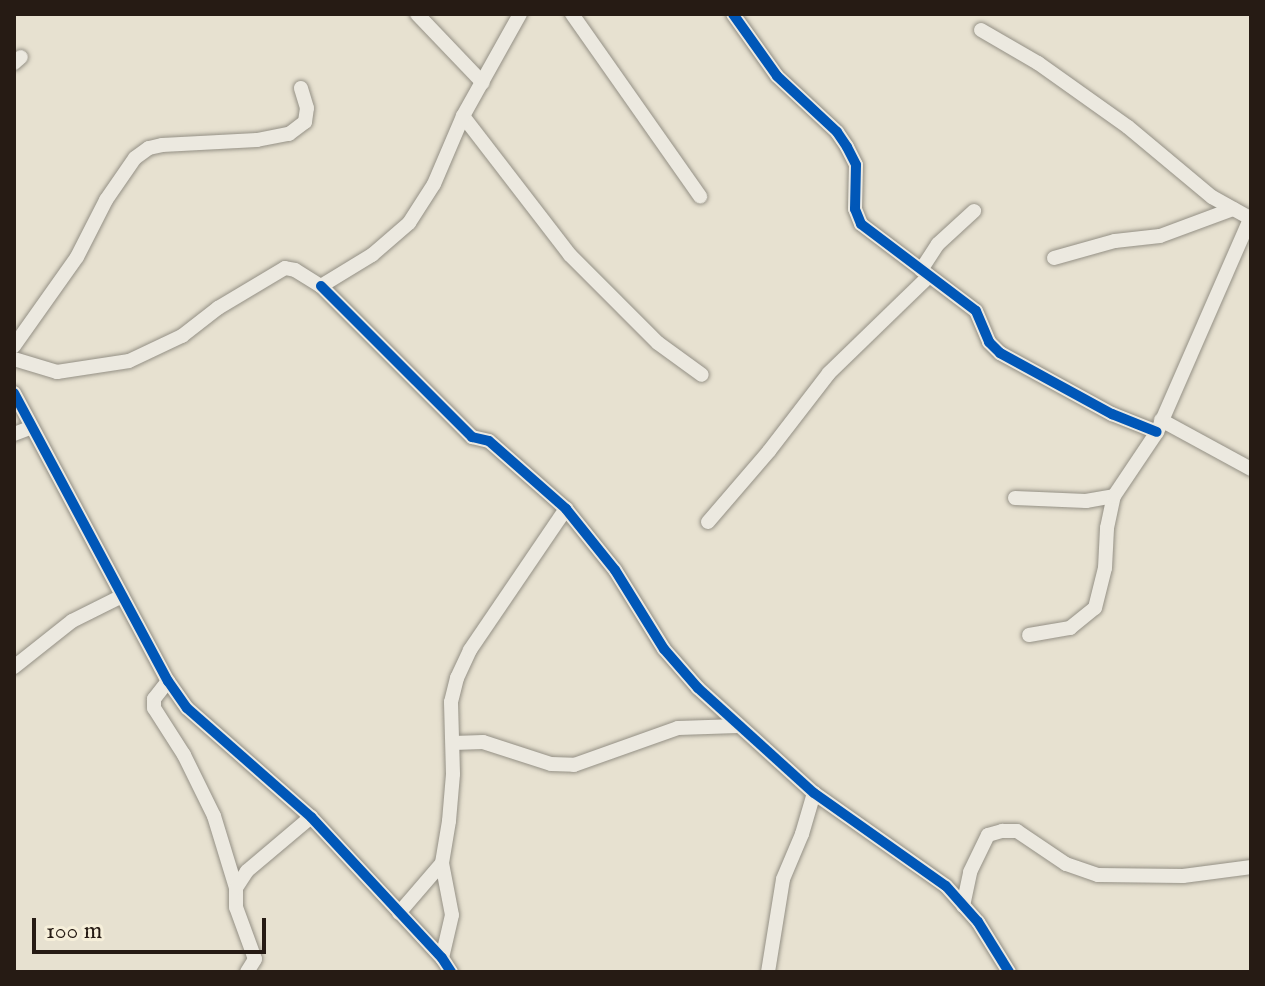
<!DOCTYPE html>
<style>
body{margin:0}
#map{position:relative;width:1265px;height:986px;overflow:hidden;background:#e7e1d0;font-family:"IM FELL English",serif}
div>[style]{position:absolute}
.roads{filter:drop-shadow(0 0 2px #949085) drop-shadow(0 0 2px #949085)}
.minor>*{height:14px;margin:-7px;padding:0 7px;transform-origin:7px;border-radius:7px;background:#ece9e0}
.cycleway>*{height:10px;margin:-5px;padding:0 5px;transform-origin:5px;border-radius:5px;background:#0057b8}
span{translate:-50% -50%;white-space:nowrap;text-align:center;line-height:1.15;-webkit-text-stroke:8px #f6efda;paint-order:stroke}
.frame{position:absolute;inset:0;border:16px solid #261b14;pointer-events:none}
.scale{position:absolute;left:32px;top:918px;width:234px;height:36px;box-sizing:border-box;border:4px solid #261b14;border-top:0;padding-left:10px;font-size:24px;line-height:28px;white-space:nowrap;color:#261b14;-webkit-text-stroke:6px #f6efda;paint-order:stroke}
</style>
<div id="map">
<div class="roads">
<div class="minor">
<i style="left:417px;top:14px;width:95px;rotate:46.3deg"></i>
<i style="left:572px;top:14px;width:223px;rotate:54.9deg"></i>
<i style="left:733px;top:14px;width:76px;rotate:54.6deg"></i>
<i style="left:777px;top:76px;width:82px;rotate:43deg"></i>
<i style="left:837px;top:132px;width:18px;rotate:56deg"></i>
<i style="left:847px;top:147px;width:20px;rotate:63deg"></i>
<i style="left:856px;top:165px;width:44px;rotate:91.3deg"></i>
<i style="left:855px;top:209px;width:16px;rotate:68deg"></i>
<i style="left:861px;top:224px;width:144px;rotate:37.1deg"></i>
<i style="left:976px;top:311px;width:34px;rotate:67deg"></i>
<i style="left:989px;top:342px;width:16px;rotate:45deg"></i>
<i style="left:1000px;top:353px;width:128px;rotate:28.6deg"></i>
<i style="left:1112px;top:414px;width:48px;rotate:21.8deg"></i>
<i style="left:981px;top:30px;width:66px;rotate:30.1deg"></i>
<i style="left:1038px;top:63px;width:110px;rotate:35.4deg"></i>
<i style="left:1128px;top:127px;width:109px;rotate:39.8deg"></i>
<i style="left:1212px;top:197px;width:43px;rotate:28.9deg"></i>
<i style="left:14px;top:63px;width:9px;rotate:-41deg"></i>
<i style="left:463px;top:116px;width:175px;rotate:52.4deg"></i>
<i style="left:570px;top:255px;width:124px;rotate:45deg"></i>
<i style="left:658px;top:343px;width:54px;rotate:36deg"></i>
<i style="left:1054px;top:258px;width:63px;rotate:-15.6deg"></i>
<i style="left:1115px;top:241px;width:45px;rotate:-6.3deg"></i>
<i style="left:1160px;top:236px;width:78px;rotate:-20.3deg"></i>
<i style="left:921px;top:270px;width:31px;rotate:-57deg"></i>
<i style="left:938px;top:244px;width:49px;rotate:-42.5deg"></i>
<i style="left:321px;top:286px;width:214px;rotate:45deg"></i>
<i style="left:472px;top:437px;width:17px;rotate:13deg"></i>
<i style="left:489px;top:441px;width:103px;rotate:41.4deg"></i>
<i style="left:566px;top:509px;width:78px;rotate:51.2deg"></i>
<i style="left:615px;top:570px;width:93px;rotate:58.2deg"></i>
<i style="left:664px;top:649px;width:52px;rotate:48.9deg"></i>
<i style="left:698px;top:688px;width:156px;rotate:42.2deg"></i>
<i style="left:814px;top:793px;width:161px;rotate:35.2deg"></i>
<i style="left:946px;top:886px;width:48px;rotate:48.4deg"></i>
<i style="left:978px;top:922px;width:59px;rotate:58.2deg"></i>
<i style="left:14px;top:346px;width:109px;rotate:-54.7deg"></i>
<i style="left:77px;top:257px;width:64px;rotate:-63deg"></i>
<i style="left:106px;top:200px;width:51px;rotate:-55.4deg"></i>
<i style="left:135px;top:158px;width:17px;rotate:-36deg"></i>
<i style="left:149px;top:148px;width:13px;rotate:-13deg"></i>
<i style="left:162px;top:145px;width:95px;rotate:-3deg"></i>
<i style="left:257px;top:140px;width:33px;rotate:-11deg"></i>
<i style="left:289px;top:134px;width:20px;rotate:-37deg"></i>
<i style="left:305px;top:122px;width:14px;rotate:-82deg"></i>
<i style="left:307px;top:108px;width:21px;rotate:-107deg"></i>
<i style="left:14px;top:359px;width:45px;rotate:16.8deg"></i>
<i style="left:57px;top:372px;width:73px;rotate:-8.7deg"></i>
<i style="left:129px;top:361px;width:59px;rotate:-25.3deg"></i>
<i style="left:182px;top:336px;width:46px;rotate:-37.9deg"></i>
<i style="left:218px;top:308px;width:78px;rotate:-30.8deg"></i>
<i style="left:285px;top:268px;width:10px;rotate:11deg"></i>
<i style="left:295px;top:270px;width:31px;rotate:32deg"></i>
<i style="left:321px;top:286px;width:60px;rotate:-31.3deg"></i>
<i style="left:372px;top:255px;width:49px;rotate:-40.9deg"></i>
<i style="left:409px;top:223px;width:46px;rotate:-57.3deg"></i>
<i style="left:434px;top:184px;width:74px;rotate:-66.9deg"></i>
<i style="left:463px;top:116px;width:117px;rotate:-60.8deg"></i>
<i style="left:14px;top:393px;width:327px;rotate:61.9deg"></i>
<i style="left:168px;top:681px;width:33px;rotate:55deg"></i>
<i style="left:187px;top:708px;width:165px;rotate:41.3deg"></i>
<i style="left:311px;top:817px;width:192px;rotate:47.1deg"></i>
<i style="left:442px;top:958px;width:17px;rotate:57deg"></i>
<i style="left:1161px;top:420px;width:102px;rotate:28.6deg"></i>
<i style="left:14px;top:434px;width:19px;rotate:-21deg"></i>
<i style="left:1015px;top:498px;width:71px;rotate:2.4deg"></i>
<i style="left:1086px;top:501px;width:28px;rotate:-10deg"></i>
<i style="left:708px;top:522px;width:94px;rotate:-49.3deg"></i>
<i style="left:769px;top:451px;width:98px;rotate:-52.4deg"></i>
<i style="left:829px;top:373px;width:139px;rotate:-44.1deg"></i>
<i style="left:1029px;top:635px;width:42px;rotate:-9.7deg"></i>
<i style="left:1070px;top:628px;width:32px;rotate:-39deg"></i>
<i style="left:1095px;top:608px;width:41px;rotate:-76deg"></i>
<i style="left:1105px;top:568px;width:40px;rotate:-87.1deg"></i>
<i style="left:1107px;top:528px;width:33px;rotate:-78deg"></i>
<i style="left:1114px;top:496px;width:77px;rotate:-56.1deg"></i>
<i style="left:1157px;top:432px;width:235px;rotate:-66.4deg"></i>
<i style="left:14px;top:667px;width:74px;rotate:-38.4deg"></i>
<i style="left:72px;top:621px;width:56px;rotate:-26.6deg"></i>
<i style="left:168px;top:681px;width:23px;rotate:128deg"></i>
<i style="left:154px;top:699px;width:9px;rotate:90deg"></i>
<i style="left:154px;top:708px;width:56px;rotate:57.4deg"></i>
<i style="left:184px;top:755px;width:68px;rotate:63.8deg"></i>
<i style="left:214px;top:816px;width:75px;rotate:73deg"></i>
<i style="left:453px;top:743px;width:30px;rotate:-2deg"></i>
<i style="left:483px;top:742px;width:71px;rotate:17.9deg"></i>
<i style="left:551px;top:764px;width:23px;rotate:2deg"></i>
<i style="left:574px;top:765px;width:110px;rotate:-19.6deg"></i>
<i style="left:678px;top:728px;width:60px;rotate:-1.9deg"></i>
<i style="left:963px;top:906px;width:35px;rotate:-78deg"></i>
<i style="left:970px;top:872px;width:41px;rotate:-64.1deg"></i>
<i style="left:988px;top:835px;width:15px;rotate:-16deg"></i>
<i style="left:1002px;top:831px;width:15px"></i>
<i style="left:1017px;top:831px;width:59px;rotate:34deg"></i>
<i style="left:1066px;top:864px;width:34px;rotate:19deg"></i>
<i style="left:1098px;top:875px;width:85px;rotate:0.7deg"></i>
<i style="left:1183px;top:876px;width:69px;rotate:-7.5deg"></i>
<i style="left:399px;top:913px;width:66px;rotate:-49.3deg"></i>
<i style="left:442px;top:958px;width:44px;rotate:-76.9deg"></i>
<i style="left:452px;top:915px;width:53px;rotate:-100.9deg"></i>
<i style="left:442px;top:863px;width:43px;rotate:-80.5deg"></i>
<i style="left:449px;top:821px;width:47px;rotate:-85.1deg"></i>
<i style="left:453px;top:774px;width:72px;rotate:-91.6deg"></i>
<i style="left:451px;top:702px;width:25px;rotate:-76deg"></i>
<i style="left:457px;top:678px;width:31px;rotate:-65deg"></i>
<i style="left:470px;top:650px;width:171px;rotate:-55.8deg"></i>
<i style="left:247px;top:972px;width:15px;rotate:-58deg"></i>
<i style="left:255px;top:959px;width:55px;rotate:-110.1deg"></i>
<i style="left:236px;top:907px;width:19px;rotate:-90deg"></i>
<i style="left:236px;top:888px;width:20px;rotate:-57deg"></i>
<i style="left:247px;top:871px;width:84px;rotate:-40.2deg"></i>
<i style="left:768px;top:972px;width:94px;rotate:-80.8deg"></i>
<i style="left:783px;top:879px;width:49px;rotate:-67.1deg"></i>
<i style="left:802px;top:834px;width:43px;rotate:-73.7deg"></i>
</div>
</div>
<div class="cycleway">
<i style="left:733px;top:14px;width:76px;rotate:54.6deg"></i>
<i style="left:777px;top:76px;width:82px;rotate:43deg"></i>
<i style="left:837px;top:132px;width:18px;rotate:56deg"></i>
<i style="left:847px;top:147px;width:20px;rotate:63deg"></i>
<i style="left:856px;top:165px;width:44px;rotate:91.3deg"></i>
<i style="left:855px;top:209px;width:16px;rotate:68deg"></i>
<i style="left:861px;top:224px;width:144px;rotate:37.1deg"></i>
<i style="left:976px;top:311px;width:34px;rotate:67deg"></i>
<i style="left:989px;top:342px;width:16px;rotate:45deg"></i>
<i style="left:1000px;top:353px;width:128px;rotate:28.6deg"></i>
<i style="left:1112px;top:414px;width:48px;rotate:21.8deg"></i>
<i style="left:321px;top:286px;width:214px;rotate:45deg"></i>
<i style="left:472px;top:437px;width:17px;rotate:13deg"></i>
<i style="left:489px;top:441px;width:103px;rotate:41.4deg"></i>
<i style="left:566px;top:509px;width:78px;rotate:51.2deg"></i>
<i style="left:615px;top:570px;width:93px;rotate:58.2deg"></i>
<i style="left:664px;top:649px;width:52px;rotate:48.9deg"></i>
<i style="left:698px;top:688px;width:156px;rotate:42.2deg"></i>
<i style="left:814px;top:793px;width:161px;rotate:35.2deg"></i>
<i style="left:946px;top:886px;width:48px;rotate:48.4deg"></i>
<i style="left:978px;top:922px;width:59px;rotate:58.2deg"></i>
<i style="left:14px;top:393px;width:327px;rotate:61.9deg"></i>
<i style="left:168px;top:681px;width:33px;rotate:55deg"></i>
<i style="left:187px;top:708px;width:165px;rotate:41.3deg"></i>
<i style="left:311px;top:817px;width:192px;rotate:47.1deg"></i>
<i style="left:442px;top:958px;width:17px;rotate:57deg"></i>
</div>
<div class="frame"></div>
<div class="scale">100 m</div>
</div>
